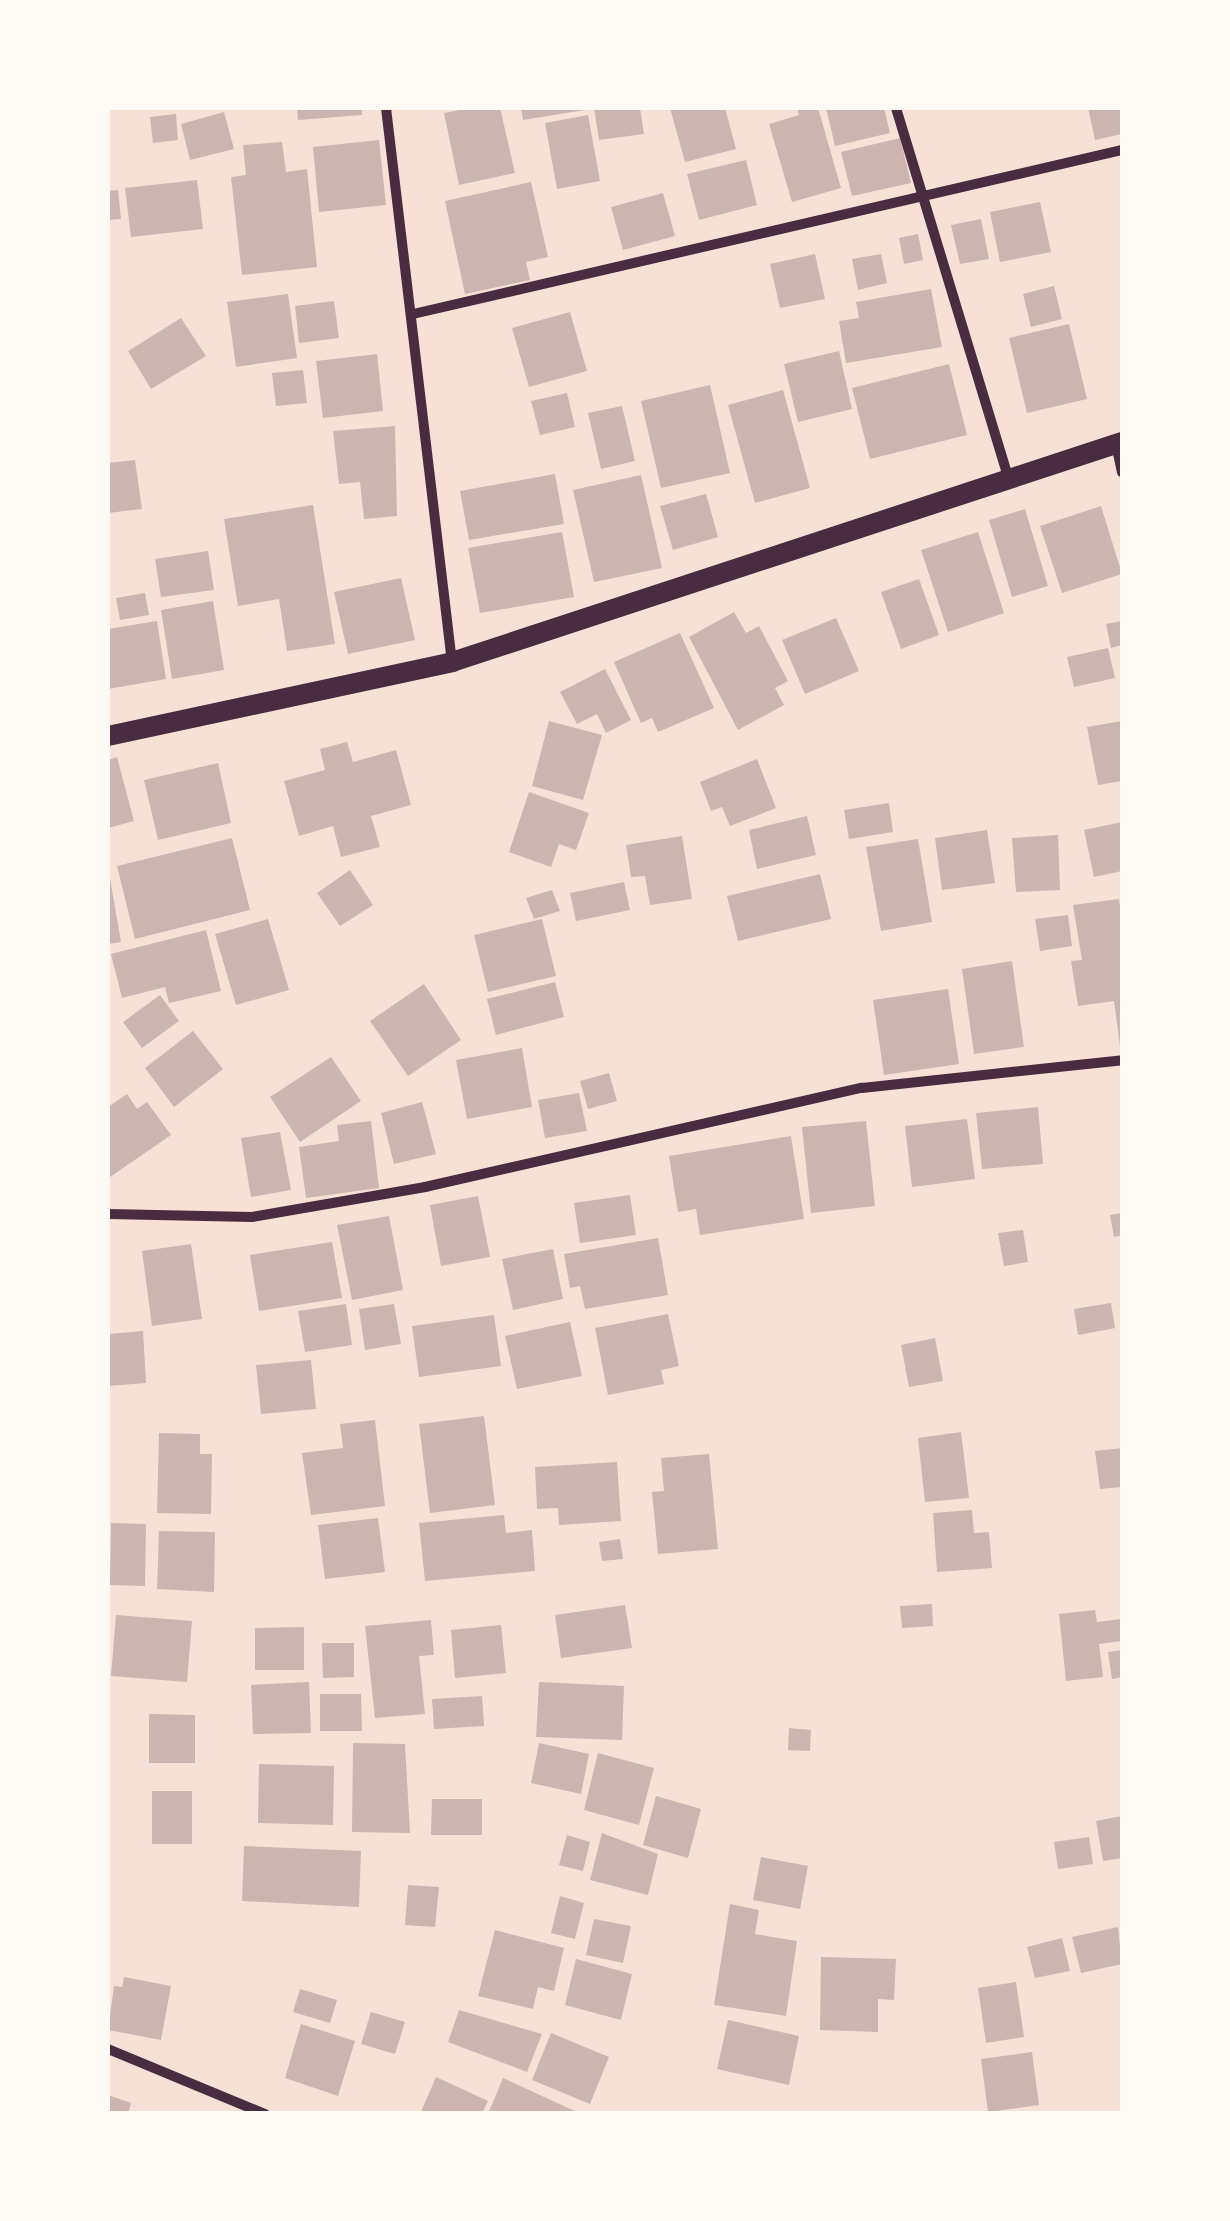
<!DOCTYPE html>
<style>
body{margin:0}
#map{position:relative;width:1230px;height:2221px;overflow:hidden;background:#f7e1d7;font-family:"Alegreya Sans",sans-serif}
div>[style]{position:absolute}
.building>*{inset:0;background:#ccb4b1}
.minor>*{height:10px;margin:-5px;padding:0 5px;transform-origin:5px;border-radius:5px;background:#4a2c40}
.secondary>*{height:20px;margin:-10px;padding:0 10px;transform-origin:10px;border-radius:10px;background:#4a2c40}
span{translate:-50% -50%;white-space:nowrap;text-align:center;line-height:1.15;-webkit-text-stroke:8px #fffaf5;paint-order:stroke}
.frame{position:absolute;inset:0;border:110px solid #fffaf5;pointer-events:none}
</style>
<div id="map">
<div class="building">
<i style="clip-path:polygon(297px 108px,362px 108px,362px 115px,298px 120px)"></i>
<i style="clip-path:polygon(470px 108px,500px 108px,515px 173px,459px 185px,444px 113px)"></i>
<i style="clip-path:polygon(521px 108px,585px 108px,585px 110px,523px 120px)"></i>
<i style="clip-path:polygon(594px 108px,640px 108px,644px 134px,599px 140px)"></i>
<i style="clip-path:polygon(670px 108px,725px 108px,736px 149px,685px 162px)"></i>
<i style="clip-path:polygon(797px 108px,818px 108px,841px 188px,792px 202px,769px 124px,799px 115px)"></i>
<i style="clip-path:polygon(826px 108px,884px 108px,890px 133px,835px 146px)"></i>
<i style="clip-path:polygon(1088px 108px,1122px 108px,1122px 134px,1095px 140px)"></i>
<i style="clip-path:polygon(224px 112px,234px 149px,190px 160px,181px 124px)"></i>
<i style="clip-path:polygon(176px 114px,178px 140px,153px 143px,150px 117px)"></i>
<i style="clip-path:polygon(588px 115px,600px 181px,557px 189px,545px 123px)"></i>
<i style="clip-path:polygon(900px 138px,911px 183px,852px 196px,841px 152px)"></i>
<i style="clip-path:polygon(379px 140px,386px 205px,319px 212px,313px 147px)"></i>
<i style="clip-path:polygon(282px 142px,286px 172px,307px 169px,317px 267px,242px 275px,231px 177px,246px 175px,243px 145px)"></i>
<i style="clip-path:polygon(746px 160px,757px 205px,699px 220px,687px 174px)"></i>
<i style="clip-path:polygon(197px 180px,203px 229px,131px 237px,125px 188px)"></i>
<i style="clip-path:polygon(531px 182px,548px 257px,526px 262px,530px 280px,465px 294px,445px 201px)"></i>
<i style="clip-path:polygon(118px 190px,121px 219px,108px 220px,108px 191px)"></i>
<i style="clip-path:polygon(663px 193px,675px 236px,623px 250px,611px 207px)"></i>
<i style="clip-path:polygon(1040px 202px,1051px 252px,1000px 262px,990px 212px)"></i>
<i style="clip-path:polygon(981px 219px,989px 259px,960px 264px,951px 225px)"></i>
<i style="clip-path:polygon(918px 234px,923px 260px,904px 264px,899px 238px)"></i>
<i style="clip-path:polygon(815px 254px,825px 299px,780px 308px,770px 264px)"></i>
<i style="clip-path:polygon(881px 254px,887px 283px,858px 290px,852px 259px)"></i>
<i style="clip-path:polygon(1054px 286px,1062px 319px,1031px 327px,1023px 294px)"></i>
<i style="clip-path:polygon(931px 289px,942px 347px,846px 363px,839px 321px,859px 318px,856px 302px)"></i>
<i style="clip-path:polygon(288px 294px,297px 358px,236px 367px,227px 302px)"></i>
<i style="clip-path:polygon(334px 301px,339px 338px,299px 343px,295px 306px)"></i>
<i style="clip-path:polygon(570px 312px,587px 371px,529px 387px,512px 328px)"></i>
<i style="clip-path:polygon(181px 318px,206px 356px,151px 389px,128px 351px)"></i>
<i style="clip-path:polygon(1069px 324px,1087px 399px,1027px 413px,1009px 338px)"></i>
<i style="clip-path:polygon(839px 351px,852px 409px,798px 422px,784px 364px)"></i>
<i style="clip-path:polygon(377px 354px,383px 411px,323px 418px,316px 361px)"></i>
<i style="clip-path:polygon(949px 364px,967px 435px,870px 459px,852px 388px)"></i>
<i style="clip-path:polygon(303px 370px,307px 403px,276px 406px,272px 373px)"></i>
<i style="clip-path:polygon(710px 385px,730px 473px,661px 488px,641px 401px)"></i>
<i style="clip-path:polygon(783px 390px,810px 488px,755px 503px,728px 405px)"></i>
<i style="clip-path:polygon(567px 393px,575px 427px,540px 435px,531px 401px)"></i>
<i style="clip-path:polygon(622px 406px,635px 461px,601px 469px,588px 413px)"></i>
<i style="clip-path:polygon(395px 426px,397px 516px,364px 519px,360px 482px,339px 484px,333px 431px)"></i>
<i style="clip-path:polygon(135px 460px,142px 509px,108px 513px,108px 463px)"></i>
<i style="clip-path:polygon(555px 474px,564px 524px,469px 540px,460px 491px)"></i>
<i style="clip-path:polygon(641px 475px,662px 568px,594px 582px,573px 490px)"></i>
<i style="clip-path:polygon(706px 494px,718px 537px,673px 550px,660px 506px)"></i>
<i style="clip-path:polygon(313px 505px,335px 644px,287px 651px,279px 599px,238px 606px,224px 519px)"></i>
<i style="clip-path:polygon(1101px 506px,1122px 574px,1062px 593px,1040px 526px)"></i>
<i style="clip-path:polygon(1025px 509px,1048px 586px,1012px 597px,989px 520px)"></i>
<i style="clip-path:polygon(562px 532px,574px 597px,480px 613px,468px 548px)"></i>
<i style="clip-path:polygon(978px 532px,1004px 613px,948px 632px,921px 550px)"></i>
<i style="clip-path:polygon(208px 551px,214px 590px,161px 597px,155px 559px)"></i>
<i style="clip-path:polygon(401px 578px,415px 640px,348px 654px,334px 592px)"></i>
<i style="clip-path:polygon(919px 579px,939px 635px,901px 649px,881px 592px)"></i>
<i style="clip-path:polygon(145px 593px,149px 615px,120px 620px,116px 598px)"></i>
<i style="clip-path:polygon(213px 601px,224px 670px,172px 679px,161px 610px)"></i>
<i style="clip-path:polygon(734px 612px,746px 633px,759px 626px,788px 681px,775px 688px,784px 705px,738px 730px,689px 637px)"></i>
<i style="clip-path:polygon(836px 618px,859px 671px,805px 694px,782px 640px)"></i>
<i style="clip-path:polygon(157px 621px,166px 679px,108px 689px,108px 629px)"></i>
<i style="clip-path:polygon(1122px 621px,1122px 645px,1111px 648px,1106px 624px)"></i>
<i style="clip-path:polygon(680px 633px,714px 708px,658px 732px,652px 718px,641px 723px,614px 662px)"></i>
<i style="clip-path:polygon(1108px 648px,1115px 678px,1074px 687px,1067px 657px)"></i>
<i style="clip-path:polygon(605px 669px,631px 720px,606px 733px,597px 714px,577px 724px,560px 692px)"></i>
<i style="clip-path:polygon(549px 721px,602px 735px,583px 800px,532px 786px)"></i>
<i style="clip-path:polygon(1122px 721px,1122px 781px,1098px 785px,1087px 727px)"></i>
<i style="clip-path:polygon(347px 742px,353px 762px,396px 750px,411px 805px,371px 816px,380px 847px,341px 857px,333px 826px,299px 836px,284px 781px,325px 770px,320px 749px)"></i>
<i style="clip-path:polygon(117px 757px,134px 821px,108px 828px,108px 760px)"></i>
<i style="clip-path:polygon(757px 759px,776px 808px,730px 826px,722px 807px,711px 811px,700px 782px)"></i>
<i style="clip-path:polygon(218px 763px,231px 823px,158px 840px,144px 780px)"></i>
<i style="clip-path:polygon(529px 792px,589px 813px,576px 850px,559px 844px,551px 867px,509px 852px)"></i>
<i style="clip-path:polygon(889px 803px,893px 832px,849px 839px,844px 810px)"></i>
<i style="clip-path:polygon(807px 816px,816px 855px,757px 869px,749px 830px)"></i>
<i style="clip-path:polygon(1122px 822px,1122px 871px,1094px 877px,1084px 830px)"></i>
<i style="clip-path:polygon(987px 830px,995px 883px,942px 890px,935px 838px)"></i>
<i style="clip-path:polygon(1058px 835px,1060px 890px,1016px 892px,1012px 838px)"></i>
<i style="clip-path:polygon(682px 836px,692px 899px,650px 905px,645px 876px,631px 877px,626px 845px)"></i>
<i style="clip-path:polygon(232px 838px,250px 910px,135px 939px,117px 866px)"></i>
<i style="clip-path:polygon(918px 839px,932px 922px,881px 931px,866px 847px)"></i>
<i style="clip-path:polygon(108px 867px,121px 942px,108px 944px)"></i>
<i style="clip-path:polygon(350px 870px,373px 905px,340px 926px,317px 893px)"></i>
<i style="clip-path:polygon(820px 874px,831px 919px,738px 941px,727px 896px)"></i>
<i style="clip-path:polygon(624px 882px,630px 910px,576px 921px,570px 893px)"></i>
<i style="clip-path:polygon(552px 890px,560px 911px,534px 919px,526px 898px)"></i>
<i style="clip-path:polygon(1119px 899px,1122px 923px,1120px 1046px,1114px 1001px,1078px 1006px,1071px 961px,1082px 960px,1073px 905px)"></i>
<i style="clip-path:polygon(1068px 915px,1072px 946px,1040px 951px,1035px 919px)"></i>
<i style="clip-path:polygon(268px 919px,289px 990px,236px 1005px,215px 934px)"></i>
<i style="clip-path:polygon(542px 919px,556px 976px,488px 992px,474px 935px)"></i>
<i style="clip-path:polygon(206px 930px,221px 991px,169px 1003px,165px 987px,122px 998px,111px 954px)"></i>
<i style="clip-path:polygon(1012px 961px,1024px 1047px,974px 1054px,962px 969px)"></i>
<i style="clip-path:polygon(555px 982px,564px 1017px,496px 1035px,487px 999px)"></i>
<i style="clip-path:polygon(424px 984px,461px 1040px,408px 1076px,370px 1021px)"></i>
<i style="clip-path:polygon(948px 989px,959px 1064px,884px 1075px,873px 1000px)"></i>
<i style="clip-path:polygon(160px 995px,179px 1021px,142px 1048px,123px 1022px)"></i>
<i style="clip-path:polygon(193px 1031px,223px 1069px,174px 1107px,145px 1068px)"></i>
<i style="clip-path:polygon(522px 1048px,532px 1107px,467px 1119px,456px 1060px)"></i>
<i style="clip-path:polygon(331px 1057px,361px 1101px,300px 1142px,270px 1097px)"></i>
<i style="clip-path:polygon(609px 1073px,617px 1101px,588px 1109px,580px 1081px)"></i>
<i style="clip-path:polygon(579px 1093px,587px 1131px,545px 1138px,538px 1100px)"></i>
<i style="clip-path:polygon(127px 1094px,137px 1109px,147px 1102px,171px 1135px,110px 1177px,108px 1107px)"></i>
<i style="clip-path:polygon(422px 1102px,436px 1154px,394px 1164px,381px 1113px)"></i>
<i style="clip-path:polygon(1038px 1107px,1043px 1164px,982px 1169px,976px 1113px)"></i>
<i style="clip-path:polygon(967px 1119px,975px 1179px,912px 1187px,905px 1126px)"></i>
<i style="clip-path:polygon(371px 1121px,379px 1188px,306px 1198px,299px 1147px,339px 1141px,337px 1125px)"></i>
<i style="clip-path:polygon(866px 1121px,875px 1206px,811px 1213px,802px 1127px)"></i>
<i style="clip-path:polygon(280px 1132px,291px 1190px,251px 1197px,241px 1138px)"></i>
<i style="clip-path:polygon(791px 1136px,804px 1219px,700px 1235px,696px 1209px,678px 1212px,669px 1156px)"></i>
<i style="clip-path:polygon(630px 1195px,636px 1235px,580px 1243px,574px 1203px)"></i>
<i style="clip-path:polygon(478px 1196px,490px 1257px,441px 1266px,430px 1205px)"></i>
<i style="clip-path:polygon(1122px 1213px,1122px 1235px,1114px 1237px,1110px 1215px)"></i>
<i style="clip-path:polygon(389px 1216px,403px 1290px,352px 1300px,337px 1225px)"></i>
<i style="clip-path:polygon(1023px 1230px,1028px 1262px,1004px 1266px,998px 1233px)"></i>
<i style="clip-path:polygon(658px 1238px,668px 1295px,585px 1309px,580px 1286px,570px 1288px,564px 1254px)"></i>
<i style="clip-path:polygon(332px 1242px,342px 1298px,259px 1311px,250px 1255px)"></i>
<i style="clip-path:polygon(191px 1244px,202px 1319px,152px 1326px,142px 1251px)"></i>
<i style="clip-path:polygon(553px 1249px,563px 1299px,513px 1310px,502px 1259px)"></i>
<i style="clip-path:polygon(1111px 1303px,1115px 1328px,1078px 1335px,1074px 1309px)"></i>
<i style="clip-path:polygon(346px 1304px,352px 1345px,305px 1352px,298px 1311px)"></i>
<i style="clip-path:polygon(394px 1304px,401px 1344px,365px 1350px,359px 1309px)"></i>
<i style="clip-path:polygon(668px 1314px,679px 1366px,661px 1370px,664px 1384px,608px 1395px,595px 1328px)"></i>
<i style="clip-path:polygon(494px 1315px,501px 1366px,419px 1377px,412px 1326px)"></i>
<i style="clip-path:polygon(570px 1322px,582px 1376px,517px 1389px,505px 1336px)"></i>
<i style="clip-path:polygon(143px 1331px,146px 1383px,108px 1386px,108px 1334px)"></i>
<i style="clip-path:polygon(935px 1338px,943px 1381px,909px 1387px,901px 1345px)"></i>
<i style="clip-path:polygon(311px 1360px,316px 1409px,261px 1414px,256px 1365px)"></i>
<i style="clip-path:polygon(484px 1416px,495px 1505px,430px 1513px,419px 1424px)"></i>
<i style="clip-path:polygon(375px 1420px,385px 1506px,311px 1515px,302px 1453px,343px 1448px,340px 1424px)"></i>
<i style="clip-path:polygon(961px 1432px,969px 1498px,925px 1502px,918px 1438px)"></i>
<i style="clip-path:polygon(159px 1433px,200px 1434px,200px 1454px,212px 1454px,211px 1514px,157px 1513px)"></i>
<i style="clip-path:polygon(1122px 1448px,1122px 1487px,1100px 1489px,1095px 1451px)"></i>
<i style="clip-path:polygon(709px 1454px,718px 1549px,658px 1554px,652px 1492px,664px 1491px,661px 1458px)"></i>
<i style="clip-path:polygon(617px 1462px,621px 1521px,559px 1525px,558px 1508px,537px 1509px,535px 1467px)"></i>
<i style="clip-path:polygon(972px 1510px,974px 1533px,989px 1532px,992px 1568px,937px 1572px,933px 1513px)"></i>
<i style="clip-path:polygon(504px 1515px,506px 1533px,532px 1530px,535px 1571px,425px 1581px,419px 1523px)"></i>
<i style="clip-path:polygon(378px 1518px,385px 1572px,325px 1579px,318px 1525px)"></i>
<i style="clip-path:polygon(111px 1523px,146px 1524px,145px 1586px,110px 1585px)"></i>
<i style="clip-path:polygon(159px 1531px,215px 1532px,214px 1592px,157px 1589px)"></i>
<i style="clip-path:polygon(620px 1539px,623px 1559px,602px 1561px,599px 1542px)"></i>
<i style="clip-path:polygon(932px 1604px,933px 1626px,902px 1628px,900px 1606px)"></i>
<i style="clip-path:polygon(625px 1605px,632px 1648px,561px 1658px,555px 1615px)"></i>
<i style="clip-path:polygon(1095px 1610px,1097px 1622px,1121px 1619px,1122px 1641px,1099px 1644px,1103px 1677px,1066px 1681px,1059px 1614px)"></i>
<i style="clip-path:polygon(116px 1615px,192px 1621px,187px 1682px,111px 1676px)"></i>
<i style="clip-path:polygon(431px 1620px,434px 1655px,419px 1656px,425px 1714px,375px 1718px,365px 1626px)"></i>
<i style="clip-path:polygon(501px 1625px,506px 1673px,455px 1678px,451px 1630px)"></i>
<i style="clip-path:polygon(304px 1627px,304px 1670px,255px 1670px,255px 1628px)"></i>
<i style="clip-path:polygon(322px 1643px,354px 1643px,354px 1677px,323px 1678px)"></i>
<i style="clip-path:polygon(1122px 1650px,1122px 1677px,1112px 1679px,1108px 1652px)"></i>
<i style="clip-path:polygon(309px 1682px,311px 1733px,253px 1734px,251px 1685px)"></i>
<i style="clip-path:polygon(539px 1682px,624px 1686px,622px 1740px,536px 1737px)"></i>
<i style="clip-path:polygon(320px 1694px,361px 1694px,362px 1731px,320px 1731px)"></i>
<i style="clip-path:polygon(482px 1696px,484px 1726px,434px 1729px,432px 1699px)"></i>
<i style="clip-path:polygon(149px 1714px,195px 1715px,195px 1763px,149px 1763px)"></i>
<i style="clip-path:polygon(789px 1728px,811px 1730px,810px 1751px,788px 1750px)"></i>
<i style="clip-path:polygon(353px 1743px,405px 1744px,410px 1833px,352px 1832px)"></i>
<i style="clip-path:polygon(539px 1743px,589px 1754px,581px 1794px,531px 1783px)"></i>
<i style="clip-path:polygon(598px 1753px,654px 1768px,639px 1825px,584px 1810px)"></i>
<i style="clip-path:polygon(259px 1764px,334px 1766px,333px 1825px,258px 1823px)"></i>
<i style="clip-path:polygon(152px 1791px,192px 1791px,192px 1844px,152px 1844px)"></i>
<i style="clip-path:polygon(656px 1796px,701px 1809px,688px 1858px,643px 1845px)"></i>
<i style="clip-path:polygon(432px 1799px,482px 1799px,482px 1835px,431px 1835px)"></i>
<i style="clip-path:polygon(1122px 1816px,1122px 1858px,1103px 1861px,1096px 1821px)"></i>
<i style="clip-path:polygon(602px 1833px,658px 1854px,648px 1895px,590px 1880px)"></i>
<i style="clip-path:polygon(567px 1835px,590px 1842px,583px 1871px,559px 1865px)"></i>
<i style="clip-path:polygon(1089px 1837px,1093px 1864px,1058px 1869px,1054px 1842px)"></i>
<i style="clip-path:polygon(244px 1846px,361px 1851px,359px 1907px,242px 1901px)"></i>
<i style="clip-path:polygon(761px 1857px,808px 1866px,800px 1909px,753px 1900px)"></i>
<i style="clip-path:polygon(408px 1885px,439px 1887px,435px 1927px,405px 1925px)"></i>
<i style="clip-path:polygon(560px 1896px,584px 1903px,575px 1939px,551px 1933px)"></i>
<i style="clip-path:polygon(730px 1904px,759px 1910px,755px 1934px,797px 1941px,786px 2016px,714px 2005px)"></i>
<i style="clip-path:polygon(594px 1919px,631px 1926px,623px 1963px,586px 1955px)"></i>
<i style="clip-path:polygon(1118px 1927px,1122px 1964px,1081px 1973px,1072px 1937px)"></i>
<i style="clip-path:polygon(495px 1930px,564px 1948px,554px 1991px,538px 1987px,533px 2009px,478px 1996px)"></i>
<i style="clip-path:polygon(1062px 1938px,1070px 1971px,1035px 1978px,1027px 1947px)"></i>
<i style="clip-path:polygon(821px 1957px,896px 1959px,894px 2000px,878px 1999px,878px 2032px,820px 2030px)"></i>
<i style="clip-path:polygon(576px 1959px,632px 1974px,621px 2020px,565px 2005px)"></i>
<i style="clip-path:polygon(124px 1977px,171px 1986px,161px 2040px,108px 2030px,114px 1986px,122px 1987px)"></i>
<i style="clip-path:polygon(1016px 1982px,1024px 2037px,986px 2043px,978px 1988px)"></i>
<i style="clip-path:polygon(300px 1989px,337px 2000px,330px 2023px,293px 2012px)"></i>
<i style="clip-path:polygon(459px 2010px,542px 2034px,527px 2072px,448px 2042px)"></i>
<i style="clip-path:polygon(371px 2012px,405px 2022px,395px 2054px,361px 2044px)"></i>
<i style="clip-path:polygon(728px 2020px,799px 2036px,789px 2085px,717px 2069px)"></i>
<i style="clip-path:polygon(301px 2024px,355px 2041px,338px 2096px,285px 2078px)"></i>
<i style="clip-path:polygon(551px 2033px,609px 2057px,590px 2104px,532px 2080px)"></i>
<i style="clip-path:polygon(1032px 2052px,1039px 2105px,988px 2112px,981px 2059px)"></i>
<i style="clip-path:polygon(436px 2077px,488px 2101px,482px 2114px,420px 2114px)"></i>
<i style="clip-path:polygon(503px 2078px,581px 2114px,488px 2114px)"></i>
<i style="clip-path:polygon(108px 2095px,131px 2103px,128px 2114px,108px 2114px)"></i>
</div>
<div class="minor">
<i style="left:386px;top:108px;width:558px;rotate:83.21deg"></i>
<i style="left:896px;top:108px;width:388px;rotate:73.1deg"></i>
<i style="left:413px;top:314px;width:728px;rotate:-13.02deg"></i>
<i style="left:1116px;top:444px;width:29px;rotate:78deg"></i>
<i style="left:108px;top:1214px;width:144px;rotate:1.2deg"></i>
<i style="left:252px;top:1217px;width:176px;rotate:-9.8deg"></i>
<i style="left:425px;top:1187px;width:448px;rotate:-12.8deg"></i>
<i style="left:862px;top:1088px;width:262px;rotate:-6.1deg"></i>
<i style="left:108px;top:2049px;width:170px;rotate:22.5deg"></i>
</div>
<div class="secondary">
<i style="left:108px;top:736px;width:352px;rotate:-12.1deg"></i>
<i style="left:452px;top:662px;width:705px;rotate:-18.18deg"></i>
</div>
<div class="frame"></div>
</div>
